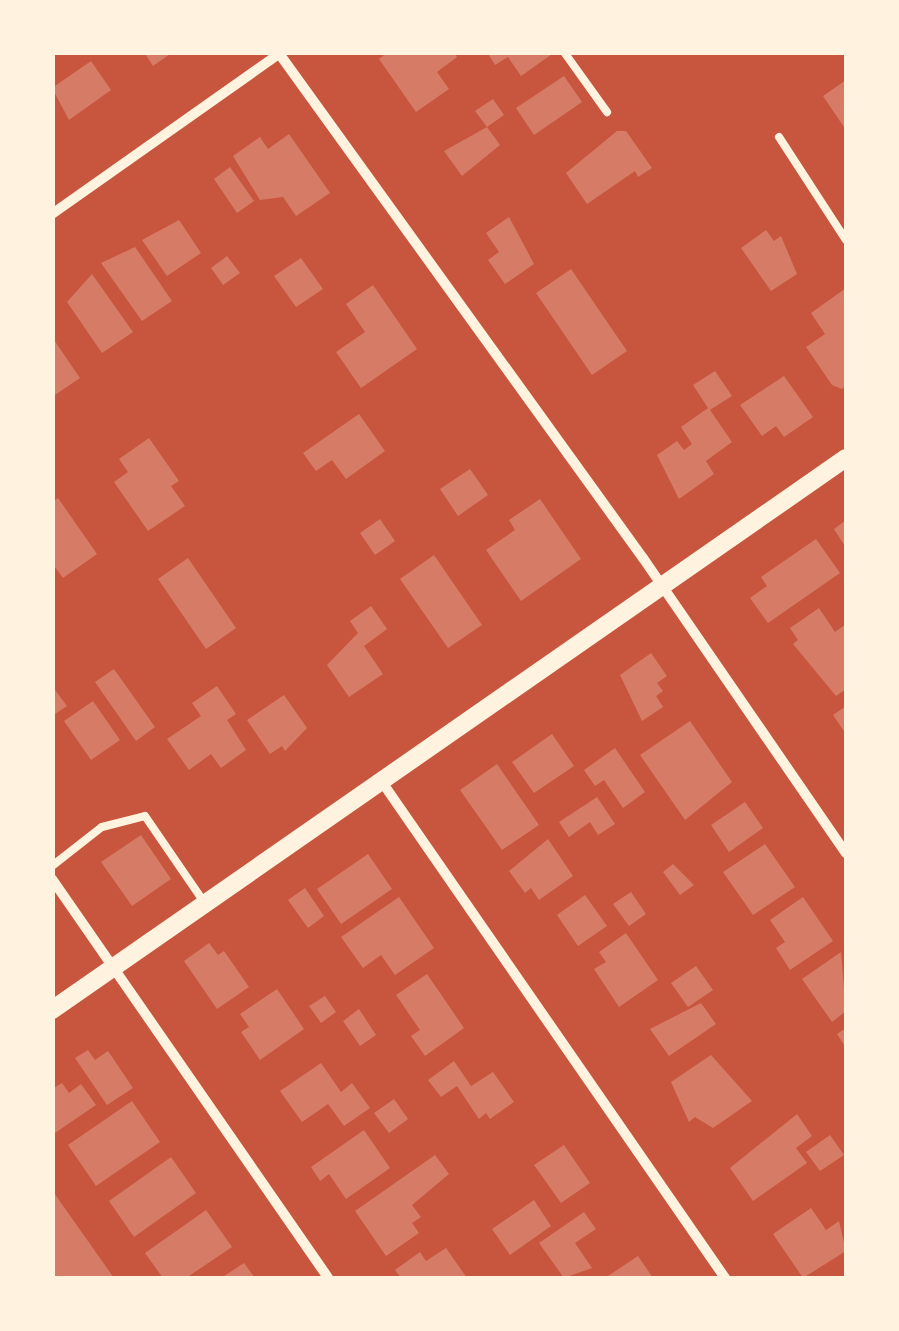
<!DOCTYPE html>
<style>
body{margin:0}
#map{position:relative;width:899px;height:1331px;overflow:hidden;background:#c8553d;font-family:Arial,sans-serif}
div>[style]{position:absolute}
.building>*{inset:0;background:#d67c66}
.service>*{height:8px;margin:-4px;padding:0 4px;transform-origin:4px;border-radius:4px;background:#fff3e0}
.minor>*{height:10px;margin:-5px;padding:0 5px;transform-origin:5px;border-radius:5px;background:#fff3e0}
.tertiary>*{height:18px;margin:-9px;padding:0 9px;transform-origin:9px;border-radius:9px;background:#fff3e0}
span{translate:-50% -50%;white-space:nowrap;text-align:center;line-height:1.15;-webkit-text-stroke:10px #fff3e0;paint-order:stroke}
.frame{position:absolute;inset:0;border:55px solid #fff3e0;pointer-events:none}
</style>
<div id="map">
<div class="building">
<i style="clip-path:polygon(144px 52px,173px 52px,153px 66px)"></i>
<i style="clip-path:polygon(388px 52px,454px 52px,457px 57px,437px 72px,449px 89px,416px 112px,379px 59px)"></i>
<i style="clip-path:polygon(487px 52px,555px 52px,521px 76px,508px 57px,495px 65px)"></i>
<i style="clip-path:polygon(91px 61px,111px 90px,69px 120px,52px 88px)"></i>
<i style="clip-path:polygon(564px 76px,582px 102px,534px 135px,516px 108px)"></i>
<i style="clip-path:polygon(846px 80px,846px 130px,823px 96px)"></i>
<i style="clip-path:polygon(493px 99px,504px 115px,487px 127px,475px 111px)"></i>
<i style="clip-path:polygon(487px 127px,500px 145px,462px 176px,444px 151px)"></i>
<i style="clip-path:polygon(617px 131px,626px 131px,652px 168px,638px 177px,635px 171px,587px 204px,566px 173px)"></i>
<i style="clip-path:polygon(289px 134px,330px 193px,296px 216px,283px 197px,260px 200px,233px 156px,260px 137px,268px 149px)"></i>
<i style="clip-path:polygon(230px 167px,254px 201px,237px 213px,214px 179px)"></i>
<i style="clip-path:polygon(509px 217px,534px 264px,505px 284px,488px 260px,499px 252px,486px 233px)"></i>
<i style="clip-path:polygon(179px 220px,201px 253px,167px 276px,142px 240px)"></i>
<i style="clip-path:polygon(766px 230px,774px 241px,781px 236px,797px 274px,771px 291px,741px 248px)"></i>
<i style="clip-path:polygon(135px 247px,172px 301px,142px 321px,101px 263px)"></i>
<i style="clip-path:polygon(227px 256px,240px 273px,223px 285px,211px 268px)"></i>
<i style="clip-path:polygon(301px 258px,323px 289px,296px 307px,274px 276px)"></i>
<i style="clip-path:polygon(571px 269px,627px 351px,592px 375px,536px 293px)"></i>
<i style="clip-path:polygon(92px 274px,133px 332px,102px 353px,67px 302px)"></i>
<i style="clip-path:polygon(373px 285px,417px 349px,361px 388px,336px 352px,365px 332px,346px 304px)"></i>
<i style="clip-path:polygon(846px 288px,846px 385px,842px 389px,832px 385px,806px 347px,825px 334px,811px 313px)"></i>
<i style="clip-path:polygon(52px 337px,80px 378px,52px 397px)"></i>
<i style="clip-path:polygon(715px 371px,732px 396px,710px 410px,732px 442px,706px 461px,714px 474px,679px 499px,657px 455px,677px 441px,684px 450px,692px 444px,681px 427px,708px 408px,693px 385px)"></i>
<i style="clip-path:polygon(784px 376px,813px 417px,784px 437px,776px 426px,762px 436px,740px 405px)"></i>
<i style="clip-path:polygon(359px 414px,385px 451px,346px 479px,332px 460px,316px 471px,303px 453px)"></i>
<i style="clip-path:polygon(149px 438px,179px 481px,171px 486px,185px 506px,148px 531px,114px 482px,128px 472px,119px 459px)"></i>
<i style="clip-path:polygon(470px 469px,488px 495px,458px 516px,440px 489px)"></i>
<i style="clip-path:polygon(58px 498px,97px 554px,63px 578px,52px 563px,52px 502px)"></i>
<i style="clip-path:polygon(540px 499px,581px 559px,521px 601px,486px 550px,515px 530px,509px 520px)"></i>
<i style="clip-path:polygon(380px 519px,395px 541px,375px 555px,360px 533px)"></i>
<i style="clip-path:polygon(846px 520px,846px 548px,834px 529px)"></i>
<i style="clip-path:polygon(816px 539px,840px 573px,768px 623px,750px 598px,767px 586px,761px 577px)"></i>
<i style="clip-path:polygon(434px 555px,482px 625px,448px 648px,400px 579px)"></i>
<i style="clip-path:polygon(188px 558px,236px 628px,206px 649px,158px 579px)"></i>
<i style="clip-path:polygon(371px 606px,387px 629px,364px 646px,383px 674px,349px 697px,327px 665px,358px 633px,350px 621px)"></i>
<i style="clip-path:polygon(819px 608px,835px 632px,846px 624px,846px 689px,836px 696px,793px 644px,798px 640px,790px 628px)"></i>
<i style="clip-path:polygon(651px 653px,667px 676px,657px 683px,663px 691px,656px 696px,663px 707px,642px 721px,620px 675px)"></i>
<i style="clip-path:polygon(114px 669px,155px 727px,136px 741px,95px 682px)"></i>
<i style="clip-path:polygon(52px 686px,67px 706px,52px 716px)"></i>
<i style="clip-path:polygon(217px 686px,236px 714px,227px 720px,246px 750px,221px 768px,211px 754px,189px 770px,167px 739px,201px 716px,192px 703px)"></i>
<i style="clip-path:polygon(284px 695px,307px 728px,285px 751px,282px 746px,270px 754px,247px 720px)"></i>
<i style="clip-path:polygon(93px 701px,120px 740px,91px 760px,64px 721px)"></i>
<i style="clip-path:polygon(846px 706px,846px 734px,833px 715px)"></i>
<i style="clip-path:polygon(690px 721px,732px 782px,685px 820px,640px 755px)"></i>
<i style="clip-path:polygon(552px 734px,574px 766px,534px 793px,512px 762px)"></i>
<i style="clip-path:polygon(615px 748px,645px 792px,623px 808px,604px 780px,595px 786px,584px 770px)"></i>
<i style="clip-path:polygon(497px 764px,539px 825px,502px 850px,460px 790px)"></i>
<i style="clip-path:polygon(597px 797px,615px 824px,598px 835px,590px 822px,569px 837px,559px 822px)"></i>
<i style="clip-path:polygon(745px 802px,763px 828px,729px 852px,711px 825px)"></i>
<i style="clip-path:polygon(141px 835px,171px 879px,132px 906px,101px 862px)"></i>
<i style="clip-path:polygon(548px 839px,573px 876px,539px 900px,531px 888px,525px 893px,509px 871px)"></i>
<i style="clip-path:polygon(765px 844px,795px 887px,753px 915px,723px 872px)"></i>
<i style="clip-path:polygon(368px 854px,392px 889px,341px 924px,317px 889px)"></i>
<i style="clip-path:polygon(673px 864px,694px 885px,680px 895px,663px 872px)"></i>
<i style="clip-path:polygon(305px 888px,324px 916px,308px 928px,288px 900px)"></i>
<i style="clip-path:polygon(631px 892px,646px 914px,629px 926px,613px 904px)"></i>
<i style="clip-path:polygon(585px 895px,607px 926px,578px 946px,557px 915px)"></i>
<i style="clip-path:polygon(399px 897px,434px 948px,395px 975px,381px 955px,363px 968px,341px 937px)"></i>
<i style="clip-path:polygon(803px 897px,833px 941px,790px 970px,776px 948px,785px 942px,770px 920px)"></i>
<i style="clip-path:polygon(626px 933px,658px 980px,619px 1007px,594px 969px,606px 962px,599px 952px)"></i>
<i style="clip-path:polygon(209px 943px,218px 955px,224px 951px,249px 987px,217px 1009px,184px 961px)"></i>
<i style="clip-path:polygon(841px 952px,846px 1011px,832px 1022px,802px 979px)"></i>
<i style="clip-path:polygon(696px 966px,713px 990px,688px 1007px,671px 983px)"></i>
<i style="clip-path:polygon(427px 974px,464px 1028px,425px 1056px,411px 1036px,420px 1030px,396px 995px)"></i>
<i style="clip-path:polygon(277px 989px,304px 1029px,260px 1060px,241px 1032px,249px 1027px,240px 1014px)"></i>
<i style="clip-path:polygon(325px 996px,336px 1012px,321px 1023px,309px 1006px)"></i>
<i style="clip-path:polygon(701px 1003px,716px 1024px,669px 1056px,650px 1029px)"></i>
<i style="clip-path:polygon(359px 1009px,376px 1035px,360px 1046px,343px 1021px)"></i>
<i style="clip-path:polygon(846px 1028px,846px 1048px,837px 1034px)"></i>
<i style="clip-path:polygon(88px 1050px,95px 1060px,108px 1051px,133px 1088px,107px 1105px,75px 1058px)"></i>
<i style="clip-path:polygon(711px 1055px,752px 1101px,713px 1128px,695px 1117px,689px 1122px,671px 1082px)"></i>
<i style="clip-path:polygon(454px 1061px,471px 1086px,493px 1072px,514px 1102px,490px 1119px,486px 1113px,479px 1119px,457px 1086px,441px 1097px,428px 1080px)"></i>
<i style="clip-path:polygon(321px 1063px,341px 1092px,352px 1083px,370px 1108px,344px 1126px,328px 1104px,302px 1122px,280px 1091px)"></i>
<i style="clip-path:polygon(62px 1083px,69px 1093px,81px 1084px,96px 1105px,52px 1135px,52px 1089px)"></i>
<i style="clip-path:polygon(394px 1099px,408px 1119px,389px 1133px,374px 1113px)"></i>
<i style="clip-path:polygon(132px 1101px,160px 1142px,96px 1186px,68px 1145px)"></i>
<i style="clip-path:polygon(797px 1114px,812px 1136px,796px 1148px,807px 1163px,753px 1201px,730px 1168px)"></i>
<i style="clip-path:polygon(364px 1130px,390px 1168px,346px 1199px,329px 1174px,320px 1181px,311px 1167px)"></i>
<i style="clip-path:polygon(830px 1135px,844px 1155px,820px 1171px,806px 1152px)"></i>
<i style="clip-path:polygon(564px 1145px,590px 1183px,561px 1203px,534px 1165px)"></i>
<i style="clip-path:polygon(435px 1155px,449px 1174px,412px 1205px,421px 1217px,412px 1223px,419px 1233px,386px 1256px,355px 1211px)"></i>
<i style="clip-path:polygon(171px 1157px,196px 1193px,134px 1237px,109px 1201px)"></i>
<i style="clip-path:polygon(52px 1190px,114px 1278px,52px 1278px)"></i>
<i style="clip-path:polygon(534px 1200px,551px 1226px,510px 1255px,492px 1229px)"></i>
<i style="clip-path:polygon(811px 1208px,826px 1230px,839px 1221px,846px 1251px,803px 1278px,773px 1234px)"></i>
<i style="clip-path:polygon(206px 1210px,232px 1247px,186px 1278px,163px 1278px,145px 1253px)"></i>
<i style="clip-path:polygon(584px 1212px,596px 1229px,575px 1243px,592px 1268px,564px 1278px,539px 1243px)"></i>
<i style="clip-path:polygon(446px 1248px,467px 1278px,401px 1278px,395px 1270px,420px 1252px,426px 1261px)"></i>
<i style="clip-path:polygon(638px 1256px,653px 1278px,605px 1278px)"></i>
<i style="clip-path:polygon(244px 1263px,255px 1278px,221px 1278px)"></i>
</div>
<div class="service">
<i style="left:564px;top:52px;width:74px;rotate:54.4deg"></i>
<i style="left:779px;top:137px;width:123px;rotate:57deg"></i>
<i style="left:52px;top:866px;width:63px;rotate:-38deg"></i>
<i style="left:102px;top:827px;width:44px;rotate:-14.3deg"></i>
<i style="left:145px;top:816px;width:108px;rotate:55.6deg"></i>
</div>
<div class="minor">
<i style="left:278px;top:52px;width:624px;rotate:54.2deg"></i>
<i style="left:643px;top:558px;width:358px;rotate:55.5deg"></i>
<i style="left:52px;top:214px;width:281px;rotate:-35.2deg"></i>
<i style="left:382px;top:782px;width:603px;rotate:55.33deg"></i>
<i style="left:52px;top:879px;width:485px;rotate:55.3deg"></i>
</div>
<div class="tertiary">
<i style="left:52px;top:1010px;width:967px;rotate:-34.81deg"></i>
</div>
<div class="frame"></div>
</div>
